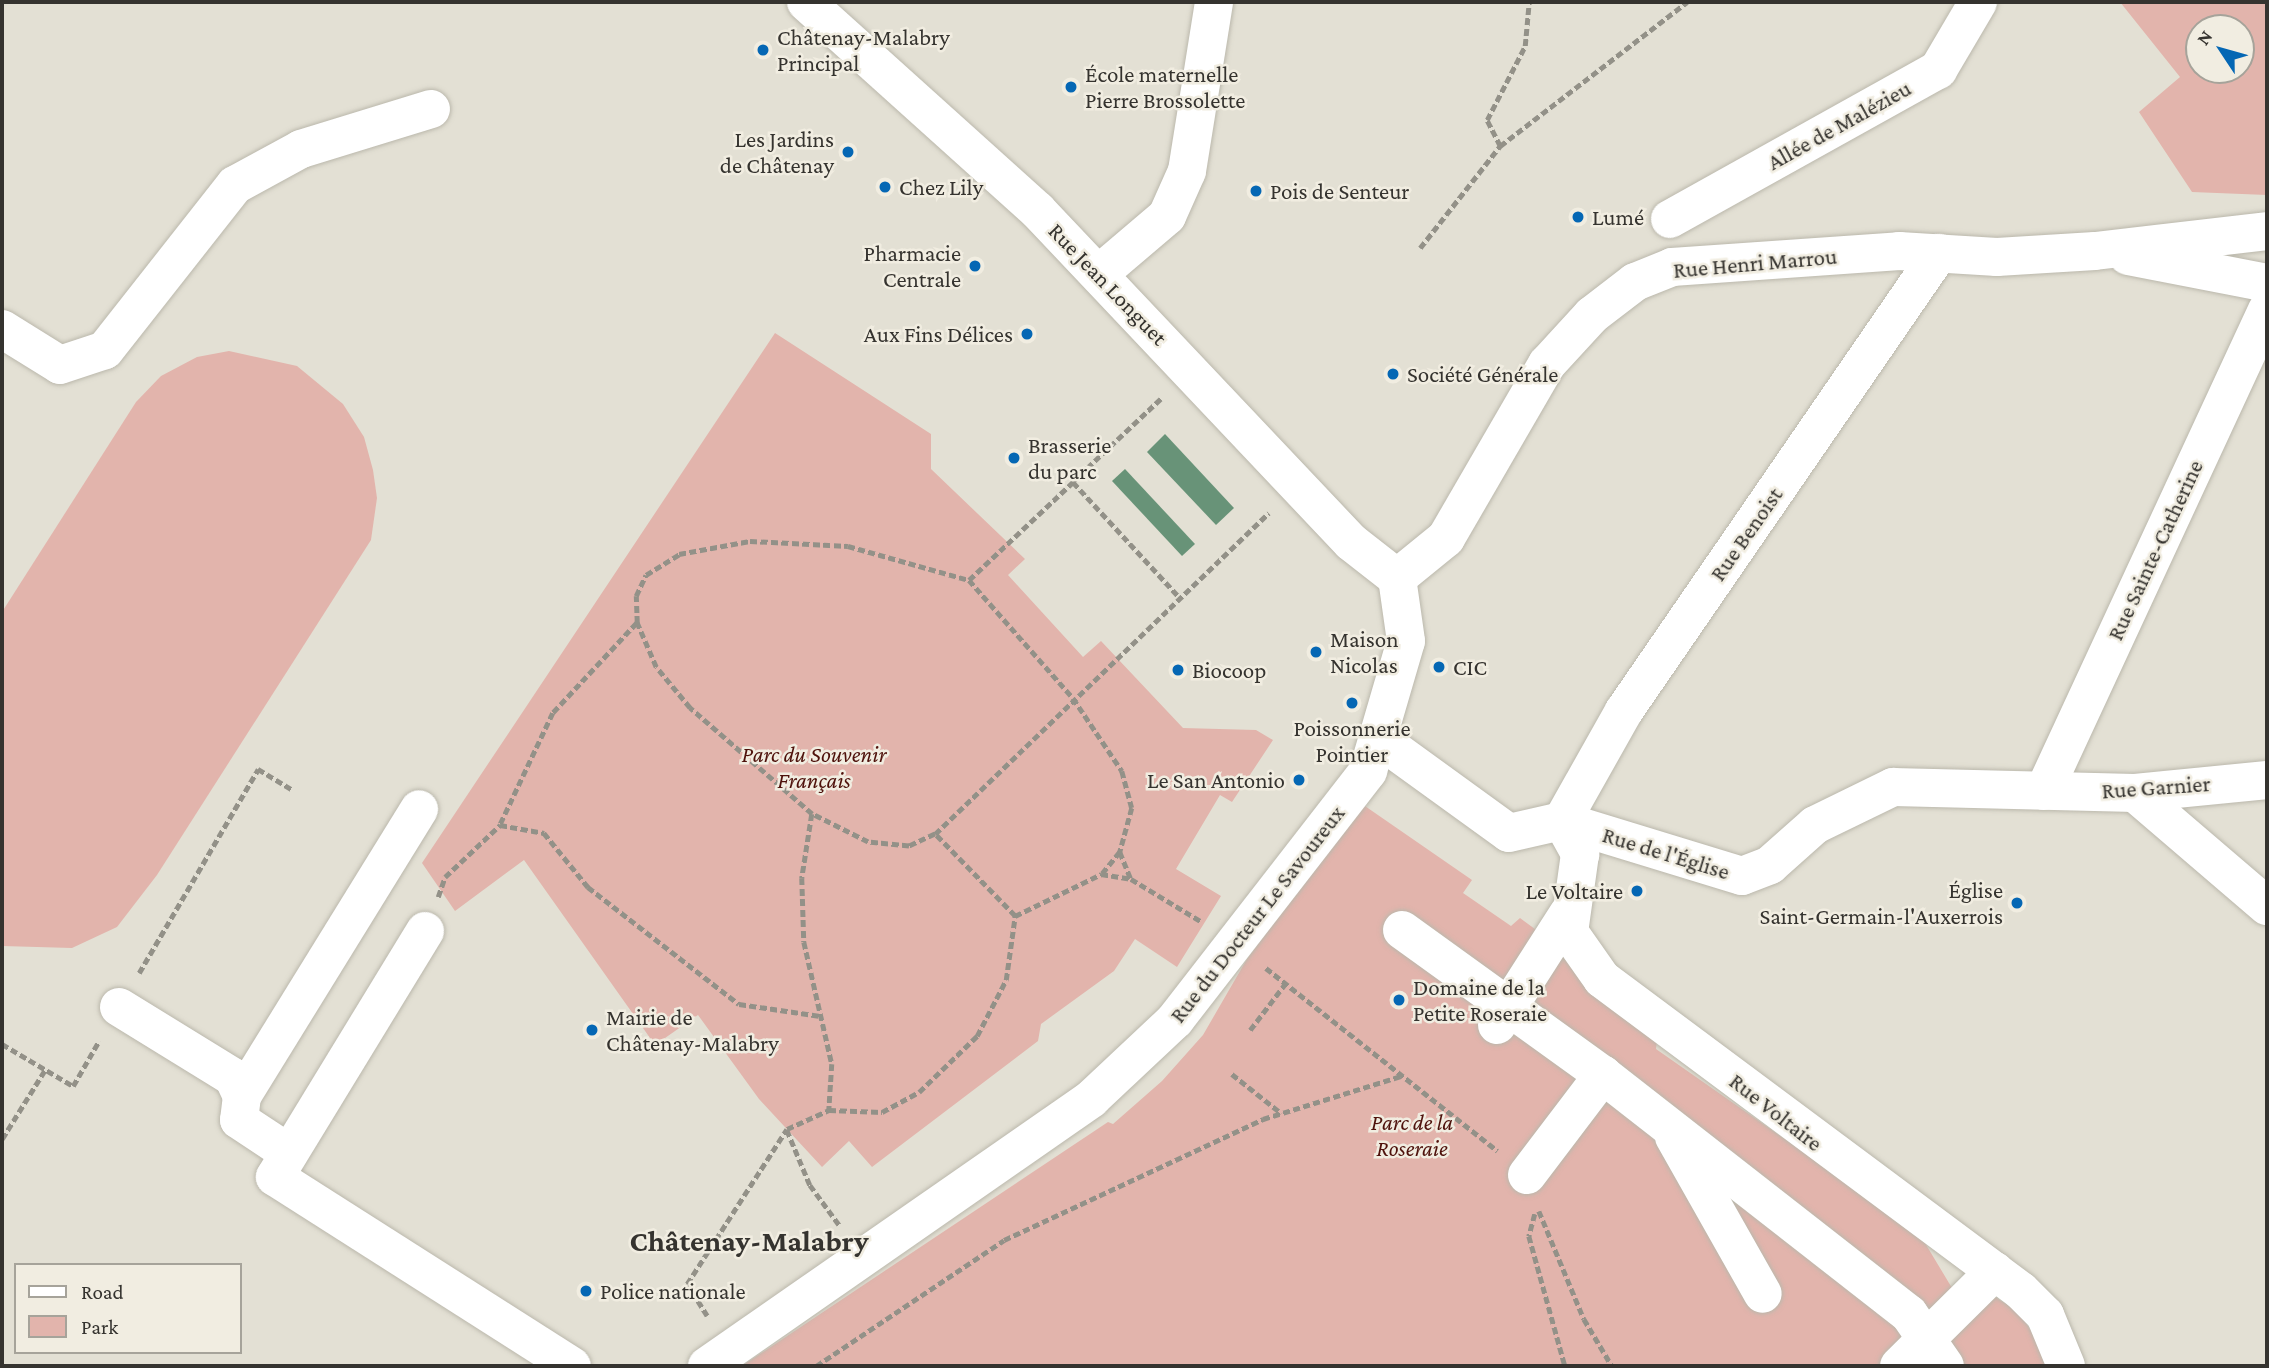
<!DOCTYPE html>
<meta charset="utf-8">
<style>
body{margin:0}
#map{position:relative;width:2269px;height:1368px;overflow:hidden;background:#e3e0d4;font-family:"Crimson Pro",serif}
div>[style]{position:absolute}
.green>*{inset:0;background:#e2b4ac}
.water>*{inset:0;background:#689378}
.path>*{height:4.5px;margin-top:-2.25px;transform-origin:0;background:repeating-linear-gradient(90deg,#939188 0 7px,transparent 0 10.5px)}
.roads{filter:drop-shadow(0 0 2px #bbb8ac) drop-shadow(0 0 2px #bbb8ac)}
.minor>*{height:38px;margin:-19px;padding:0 19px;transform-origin:19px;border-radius:19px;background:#fff}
.dots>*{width:19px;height:19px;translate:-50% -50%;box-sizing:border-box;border:4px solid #f1ede1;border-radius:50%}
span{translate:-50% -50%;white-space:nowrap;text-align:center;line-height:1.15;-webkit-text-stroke:5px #f1ede1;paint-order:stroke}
.poi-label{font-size:23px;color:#35332f}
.left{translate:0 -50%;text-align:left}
.right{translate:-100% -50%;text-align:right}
.street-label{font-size:23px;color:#35332f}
.park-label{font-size:23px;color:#4e110b;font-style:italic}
.district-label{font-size:30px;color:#35332f;font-weight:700}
.frame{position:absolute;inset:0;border:4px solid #35332f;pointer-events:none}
.legend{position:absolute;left:14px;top:1263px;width:228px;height:91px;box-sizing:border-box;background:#f1ede1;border:2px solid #a6a39a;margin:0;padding:9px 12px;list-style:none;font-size:21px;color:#35332f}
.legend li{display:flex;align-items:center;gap:14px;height:35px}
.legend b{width:35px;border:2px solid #a6a39a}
.north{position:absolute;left:2185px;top:14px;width:70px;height:70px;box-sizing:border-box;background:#f1ede1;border:2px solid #a6a39a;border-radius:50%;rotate:306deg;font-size:19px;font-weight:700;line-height:28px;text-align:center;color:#35332f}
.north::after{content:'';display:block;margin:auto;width:24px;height:32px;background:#0567b4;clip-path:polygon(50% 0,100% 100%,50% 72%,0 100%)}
</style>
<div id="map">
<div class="green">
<i style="clip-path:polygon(evenodd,2120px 2px,2267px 2px,2267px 195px,2192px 192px,2139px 112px,2180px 77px,2120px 2px,2199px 28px,2241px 28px,2241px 70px,2199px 70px,2199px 28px)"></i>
<i style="clip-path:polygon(775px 333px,931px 434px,931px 469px,1025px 559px,1008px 575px,1083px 657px,1101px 641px,1183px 728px,1256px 730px,1273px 740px,1232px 802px,1220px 795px,1176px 869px,1221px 896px,1177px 967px,1135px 939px,1114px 971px,1041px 1024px,1038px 1041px,872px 1167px,849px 1141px,822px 1167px,759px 1099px,698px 1015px,655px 1045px,524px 860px,455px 911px,422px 863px)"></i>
<i style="clip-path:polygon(229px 351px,297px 366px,343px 404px,364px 437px,373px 470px,377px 498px,371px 540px,157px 875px,117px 927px,72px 948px,2px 946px,2px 612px,136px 402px,161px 376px,197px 357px)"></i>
<i style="clip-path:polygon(1362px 804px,1472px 880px,1463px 893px,1511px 926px,1520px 918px,1581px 963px,1658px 1031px,1656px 1049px,1919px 1233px,1952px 1288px,1995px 1297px,2019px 1312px,2053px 1366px,742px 1366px,1108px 1122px,1113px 1124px,1162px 1081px,1203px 1035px,1247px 959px)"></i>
</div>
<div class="water">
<i style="clip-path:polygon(1165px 434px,1234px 508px,1216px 525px,1147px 452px)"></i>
<i style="clip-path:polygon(1125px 469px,1195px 544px,1182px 556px,1112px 481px)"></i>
</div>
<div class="path">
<i style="left:1500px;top:146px;width:236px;rotate:-37.6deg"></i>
<i style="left:1420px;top:248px;width:130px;rotate:-51.9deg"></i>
<i style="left:1500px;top:146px;width:29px;rotate:-117deg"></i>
<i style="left:1487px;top:120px;width:83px;rotate:-62.8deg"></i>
<i style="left:1525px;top:46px;width:44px;rotate:-84.8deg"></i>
<i style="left:1161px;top:399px;width:121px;rotate:136.7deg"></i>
<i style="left:1073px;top:482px;width:156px;rotate:47.3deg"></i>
<i style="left:969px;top:580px;width:157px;rotate:48.6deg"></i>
<i style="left:1073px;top:698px;width:88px;rotate:56.1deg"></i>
<i style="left:1122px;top:771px;width:38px;rotate:75deg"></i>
<i style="left:1132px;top:808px;width:46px;rotate:105.3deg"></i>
<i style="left:1120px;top:852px;width:28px;rotate:129deg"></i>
<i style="left:637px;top:623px;width:123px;rotate:133deg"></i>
<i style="left:553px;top:713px;width:124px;rotate:115.3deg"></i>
<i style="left:500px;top:825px;width:45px;rotate:10.3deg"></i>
<i style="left:544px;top:833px;width:70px;rotate:50.8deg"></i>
<i style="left:588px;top:887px;width:191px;rotate:37.8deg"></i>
<i style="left:739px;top:1004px;width:82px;rotate:8.4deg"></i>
<i style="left:812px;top:814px;width:65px;rotate:98.9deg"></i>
<i style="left:802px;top:878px;width:64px;rotate:88.2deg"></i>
<i style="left:804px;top:942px;width:125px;rotate:77.1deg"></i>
<i style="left:832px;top:1064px;width:46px;rotate:93.7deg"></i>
<i style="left:935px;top:834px;width:29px;rotate:155deg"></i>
<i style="left:909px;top:846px;width:41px;rotate:-174.4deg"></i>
<i style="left:868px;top:842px;width:63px;rotate:-153.4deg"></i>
<i style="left:812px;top:814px;width:162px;rotate:-139deg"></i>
<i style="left:690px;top:708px;width:53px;rotate:-129.7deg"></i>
<i style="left:656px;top:667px;width:48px;rotate:-113.4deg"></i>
<i style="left:637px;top:623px;width:27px;rotate:-92deg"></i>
<i style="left:636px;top:596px;width:23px;rotate:-65deg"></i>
<i style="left:646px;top:575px;width:39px;rotate:-32deg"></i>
<i style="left:679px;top:554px;width:72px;rotate:-10.4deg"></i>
<i style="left:750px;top:541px;width:98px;rotate:2.9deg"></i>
<i style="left:848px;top:546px;width:126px;rotate:15.7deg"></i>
<i style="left:969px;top:580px;width:143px;rotate:-43.3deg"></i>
<i style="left:1120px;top:852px;width:29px;rotate:68deg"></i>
<i style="left:438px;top:897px;width:21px;rotate:-71deg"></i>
<i style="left:445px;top:877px;width:76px;rotate:-43.4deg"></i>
<i style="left:1015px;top:916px;width:96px;rotate:-26deg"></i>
<i style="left:1101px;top:874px;width:30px;rotate:9deg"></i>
<i style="left:1131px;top:879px;width:83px;rotate:31.2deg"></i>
<i style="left:1266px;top:968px;width:295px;rotate:38.3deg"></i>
<i style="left:139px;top:973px;width:236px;rotate:-59.7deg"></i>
<i style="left:258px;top:769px;width:39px;rotate:31deg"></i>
<i style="left:1250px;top:1030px;width:58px;rotate:-52.7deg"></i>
<i style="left:2px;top:1044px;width:82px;rotate:30.6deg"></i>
<i style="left:73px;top:1086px;width:52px;rotate:-60deg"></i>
<i style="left:1232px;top:1074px;width:63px;rotate:38.5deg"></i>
<i style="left:787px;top:1130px;width:60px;rotate:67.3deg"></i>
<i style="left:810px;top:1185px;width:51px;rotate:53.8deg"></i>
<i style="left:2px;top:1139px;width:81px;rotate:-58.1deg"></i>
<i style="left:1539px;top:1211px;width:117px;rotate:67.4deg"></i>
<i style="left:1584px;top:1319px;width:55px;rotate:59.2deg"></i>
<i style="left:1535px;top:1214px;width:23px;rotate:105deg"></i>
<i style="left:1529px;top:1236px;width:135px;rotate:74.5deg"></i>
<i style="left:707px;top:1316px;width:38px;rotate:-122deg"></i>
<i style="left:687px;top:1284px;width:184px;rotate:-57.2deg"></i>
<i style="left:787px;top:1129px;width:46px;rotate:-24.3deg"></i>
<i style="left:829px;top:1110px;width:53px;rotate:2.2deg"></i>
<i style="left:882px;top:1112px;width:42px;rotate:-28.4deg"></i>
<i style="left:919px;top:1092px;width:81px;rotate:-44deg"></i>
<i style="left:977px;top:1036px;width:63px;rotate:-62.6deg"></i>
<i style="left:1006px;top:980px;width:65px;rotate:-82deg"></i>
<i style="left:1015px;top:916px;width:115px;rotate:-134.3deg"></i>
<i style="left:935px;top:834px;width:463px;rotate:-43.9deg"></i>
<i style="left:816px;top:1366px;width:226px;rotate:-33.8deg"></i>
<i style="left:1004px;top:1240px;width:286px;rotate:-25deg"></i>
<i style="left:1263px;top:1119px;width:145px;rotate:-17.3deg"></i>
</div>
<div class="roads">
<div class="minor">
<i style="left:806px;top:2px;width:311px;rotate:42deg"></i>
<i style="left:1037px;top:210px;width:457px;rotate:46.6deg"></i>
<i style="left:1351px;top:542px;width:58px;rotate:38deg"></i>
<i style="left:1670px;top:219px;width:307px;rotate:-29.1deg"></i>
<i style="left:1938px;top:70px;width:79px;rotate:-59.5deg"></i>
<i style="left:2128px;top:256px;width:142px;rotate:11deg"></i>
<i style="left:1100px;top:273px;width:88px;rotate:-40.4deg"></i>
<i style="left:1167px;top:216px;width:49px;rotate:-66deg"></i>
<i style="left:1187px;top:171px;width:171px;rotate:-80.9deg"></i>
<i style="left:2px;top:329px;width:68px;rotate:31.8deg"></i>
<i style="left:60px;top:365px;width:47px;rotate:-18.4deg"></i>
<i style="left:105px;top:350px;width:210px;rotate:-51.8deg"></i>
<i style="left:235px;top:185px;width:75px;rotate:-28.6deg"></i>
<i style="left:301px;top:149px;width:136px;rotate:-17.1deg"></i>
<i style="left:1397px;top:578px;width:63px;rotate:-39.2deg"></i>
<i style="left:1446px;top:538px;width:201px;rotate:-59.9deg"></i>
<i style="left:1547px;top:364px;width:67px;rotate:-47.4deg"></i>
<i style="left:1592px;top:315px;width:54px;rotate:-37.5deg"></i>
<i style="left:1635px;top:282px;width:40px;rotate:-22deg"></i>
<i style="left:1672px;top:267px;width:228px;rotate:-4deg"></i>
<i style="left:1899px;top:251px;width:98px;rotate:3.5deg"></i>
<i style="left:1997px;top:257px;width:98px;rotate:-3.5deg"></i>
<i style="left:2095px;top:251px;width:173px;rotate:-6.6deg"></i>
<i style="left:1379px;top:739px;width:160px;rotate:35.9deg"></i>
<i style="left:1509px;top:833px;width:54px;rotate:-12.8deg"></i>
<i style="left:1562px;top:821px;width:188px;rotate:17deg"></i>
<i style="left:1742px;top:876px;width:30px;rotate:-21deg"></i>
<i style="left:1770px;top:865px;width:60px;rotate:-41.6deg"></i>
<i style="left:1815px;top:825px;width:87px;rotate:-26deg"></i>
<i style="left:1893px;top:787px;width:242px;rotate:1.4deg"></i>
<i style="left:2135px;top:793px;width:133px;rotate:-5.6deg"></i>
<i style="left:2044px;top:791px;width:530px;rotate:-65.13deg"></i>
<i style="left:2135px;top:793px;width:174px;rotate:40.6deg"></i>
<i style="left:1562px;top:821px;width:38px;rotate:61deg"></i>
<i style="left:1580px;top:854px;width:79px;rotate:98deg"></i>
<i style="left:1569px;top:932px;width:57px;rotate:54.9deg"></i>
<i style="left:1602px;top:979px;width:522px;rotate:36.67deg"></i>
<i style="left:2021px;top:1291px;width:34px;rotate:45deg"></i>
<i style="left:2045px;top:1315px;width:55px;rotate:67.6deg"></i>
<i style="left:1562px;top:821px;width:126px;rotate:-60.6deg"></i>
<i style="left:1624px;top:711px;width:556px;rotate:-55.48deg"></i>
<i style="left:1402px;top:930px;width:248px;rotate:35.8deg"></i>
<i style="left:425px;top:931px;width:288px;rotate:121.4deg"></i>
<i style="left:275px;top:1177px;width:352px;rotate:32.5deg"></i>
<i style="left:119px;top:1007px;width:134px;rotate:31.6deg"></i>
<i style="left:233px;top:1077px;width:21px;rotate:65deg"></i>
<i style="left:242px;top:1096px;width:24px;rotate:97deg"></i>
<i style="left:239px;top:1120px;width:60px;rotate:33.4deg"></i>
<i style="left:1497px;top:1025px;width:132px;rotate:-57.4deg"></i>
<i style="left:242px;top:1096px;width:337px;rotate:-58.3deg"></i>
<i style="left:1674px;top:1137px;width:180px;rotate:60.5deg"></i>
<i style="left:1527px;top:1175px;width:126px;rotate:-52.8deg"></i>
<i style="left:1603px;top:1075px;width:388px;rotate:38deg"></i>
<i style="left:1909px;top:1314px;width:63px;rotate:55.3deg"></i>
<i style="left:707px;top:1366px;width:468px;rotate:-34.8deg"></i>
<i style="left:1091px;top:1099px;width:115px;rotate:-43.2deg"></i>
<i style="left:1175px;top:1020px;width:315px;rotate:-52.2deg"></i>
<i style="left:1368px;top:771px;width:135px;rotate:-73.7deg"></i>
<i style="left:1406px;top:641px;width:64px;rotate:-98.1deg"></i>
<i style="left:1899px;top:1366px;width:135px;rotate:-44.7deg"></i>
</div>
</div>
<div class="dots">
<i style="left:763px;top:50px;background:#0567b4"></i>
<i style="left:1071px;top:87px;background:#0567b4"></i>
<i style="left:848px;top:152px;background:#0567b4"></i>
<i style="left:885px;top:187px;background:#0567b4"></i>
<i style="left:1256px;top:191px;background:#0567b4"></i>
<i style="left:1578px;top:217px;background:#0567b4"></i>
<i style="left:975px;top:266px;background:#0567b4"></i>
<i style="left:1027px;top:334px;background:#0567b4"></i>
<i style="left:1393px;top:374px;background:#0567b4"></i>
<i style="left:1014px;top:458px;background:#0567b4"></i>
<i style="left:1316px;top:652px;background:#0567b4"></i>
<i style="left:1439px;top:667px;background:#0567b4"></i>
<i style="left:1178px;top:670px;background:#0567b4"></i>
<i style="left:1352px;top:703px;background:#0567b4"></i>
<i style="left:1299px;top:780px;background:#0567b4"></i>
<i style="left:1637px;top:891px;background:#0567b4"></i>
<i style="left:2017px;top:903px;background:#0567b4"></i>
<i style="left:1399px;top:1000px;background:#0567b4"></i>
<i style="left:592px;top:1030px;background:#0567b4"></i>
<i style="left:586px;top:1291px;background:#0567b4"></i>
</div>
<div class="poi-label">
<span class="left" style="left:777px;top:50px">Châtenay-Malabry<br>Principal</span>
<span class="left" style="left:1085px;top:87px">École maternelle<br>Pierre Brossolette</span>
<span class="right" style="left:834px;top:152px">Les Jardins<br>de Châtenay</span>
<span class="left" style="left:899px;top:187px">Chez Lily</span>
<span class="left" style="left:1270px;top:191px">Pois de Senteur</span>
<span class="left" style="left:1592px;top:217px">Lumé</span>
<span class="right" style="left:961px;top:266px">Pharmacie<br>Centrale</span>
<span class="right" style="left:1013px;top:334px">Aux Fins Délices</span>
<span class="left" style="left:1407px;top:374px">Société Générale</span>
<span class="left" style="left:1028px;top:458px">Brasserie<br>du parc</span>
<span class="left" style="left:1330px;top:652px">Maison<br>Nicolas</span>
<span class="left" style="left:1453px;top:667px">CIC</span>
<span class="left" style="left:1192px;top:670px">Biocoop</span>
<span style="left:1352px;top:741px">Poissonnerie<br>Pointier</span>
<span class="right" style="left:1285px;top:780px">Le San Antonio</span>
<span class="right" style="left:2003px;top:903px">Église<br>Saint-Germain-l'Auxerrois</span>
<span class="right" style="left:1623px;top:891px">Le Voltaire</span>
<span class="left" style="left:1413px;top:1000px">Domaine de la<br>Petite Roseraie</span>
<span class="left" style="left:606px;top:1030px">Mairie de<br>Châtenay-Malabry</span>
<span class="left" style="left:600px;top:1291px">Police nationale</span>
</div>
<div class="street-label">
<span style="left:1839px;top:125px;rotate:-29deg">Allée de Malézieu</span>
<span style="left:1755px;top:263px;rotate:-5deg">Rue Henri Marrou</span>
<span style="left:1108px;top:284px;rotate:46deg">Rue Jean Longuet</span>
<span style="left:1746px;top:534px;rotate:-55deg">Rue Benoist</span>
<span style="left:2155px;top:550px;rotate:-65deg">Rue Sainte-Catherine</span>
<span style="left:2156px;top:787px;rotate:-4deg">Rue Garnier</span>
<span style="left:1666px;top:853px;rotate:17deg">Rue de l'Église</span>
<span style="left:1257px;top:914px;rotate:-52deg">Rue du Docteur Le Savoureux</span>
<span style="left:1776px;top:1112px;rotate:38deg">Rue Voltaire</span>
</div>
<div class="park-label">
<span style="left:814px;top:767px">Parc du Souvenir<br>Français</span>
<span style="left:1412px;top:1135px">Parc de la<br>Roseraie</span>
</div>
<div class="district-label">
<span style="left:749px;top:1241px">Châtenay-Malabry</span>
</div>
<div class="frame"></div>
<ul class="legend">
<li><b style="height:9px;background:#fff"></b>Road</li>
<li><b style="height:19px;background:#e2b4ac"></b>Park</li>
</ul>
<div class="north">N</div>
</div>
